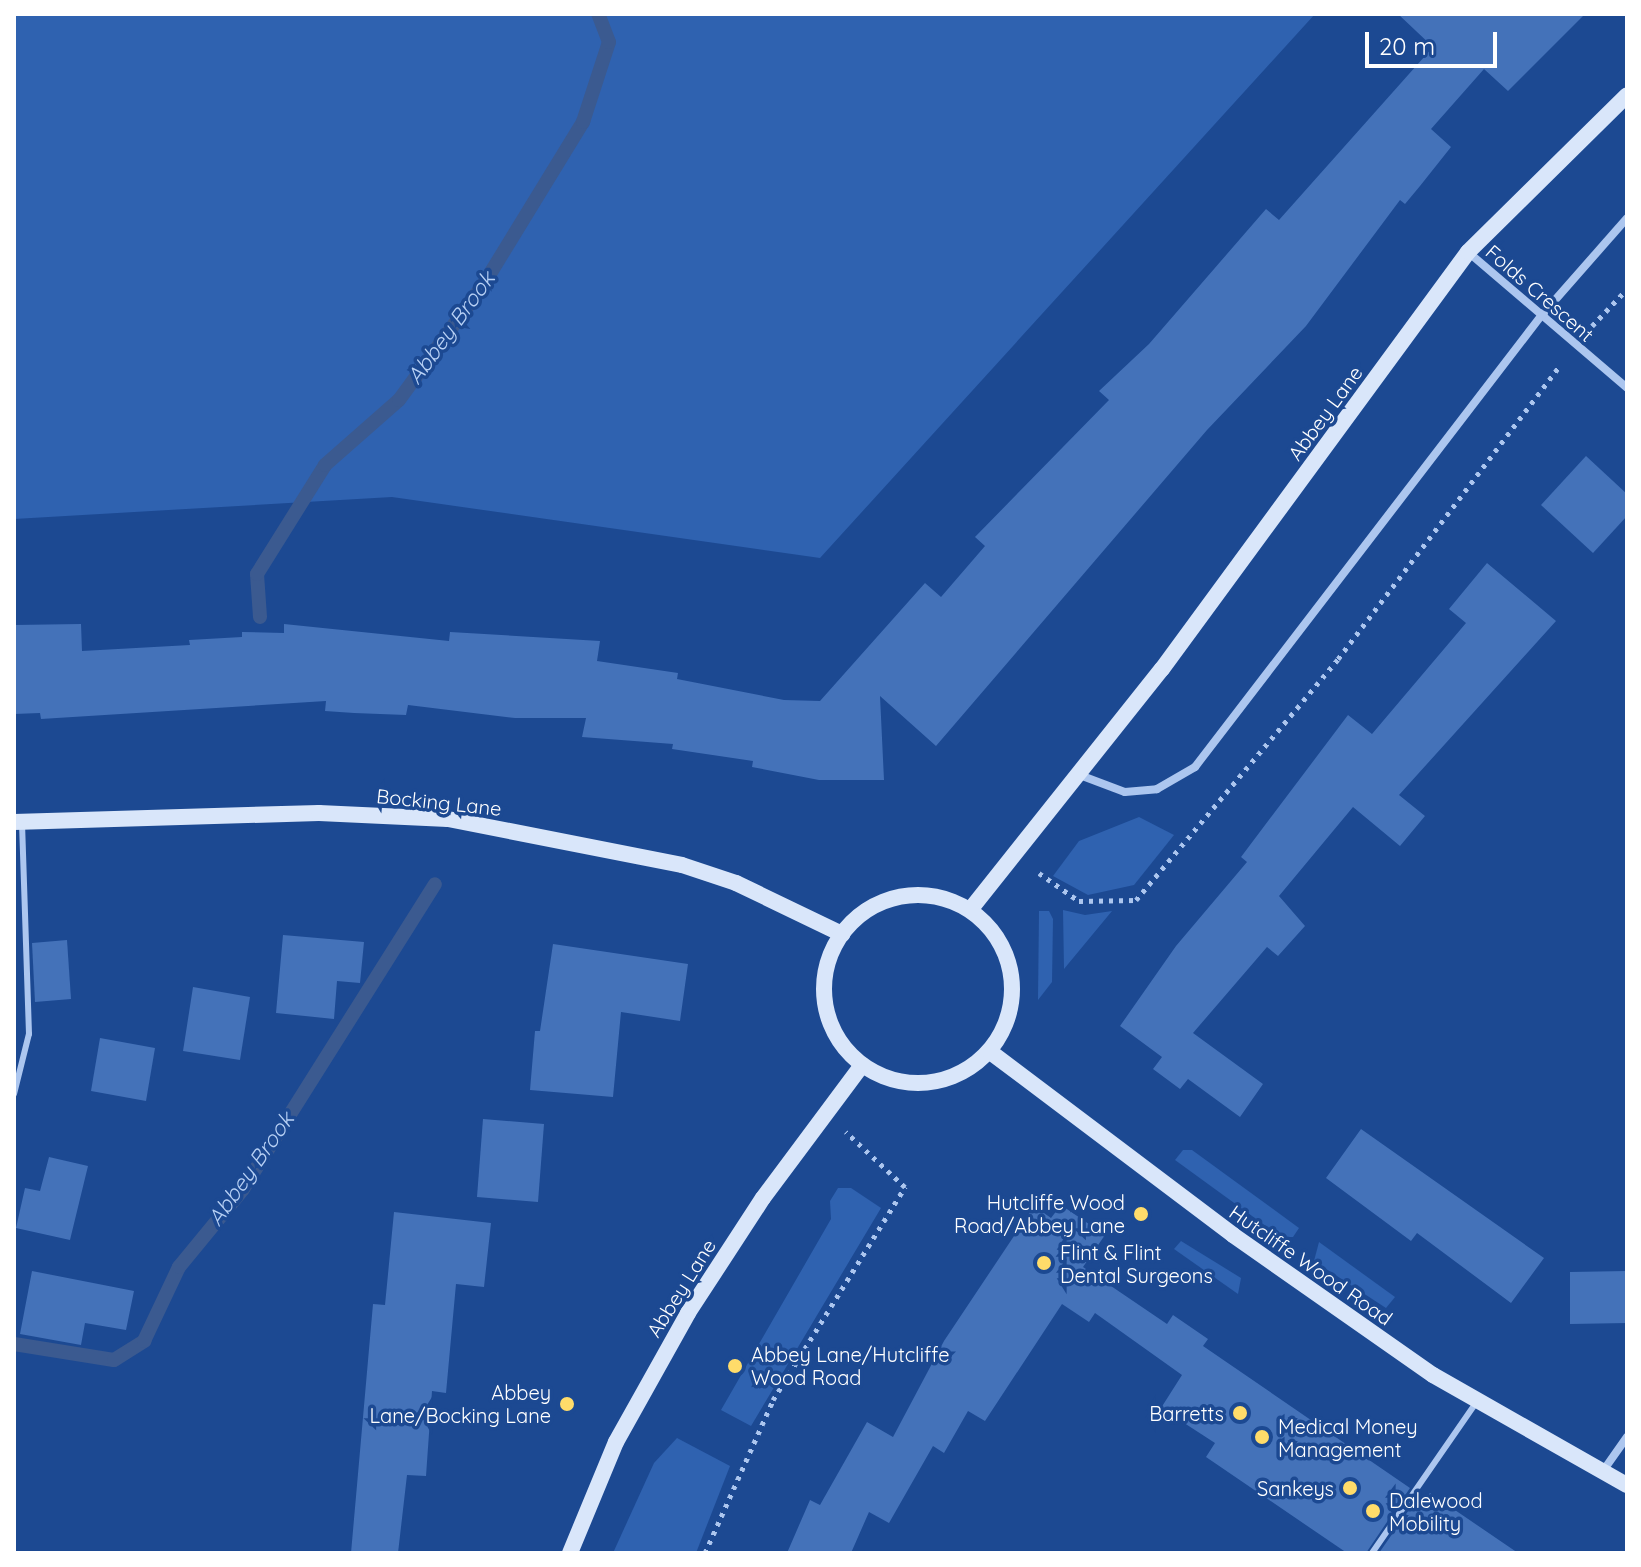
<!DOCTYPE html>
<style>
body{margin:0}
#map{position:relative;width:1641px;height:1567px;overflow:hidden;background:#1c4992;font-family:Quicksand,sans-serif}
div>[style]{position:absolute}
.green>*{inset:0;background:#2f62b0}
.stream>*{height:14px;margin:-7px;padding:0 7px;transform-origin:7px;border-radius:7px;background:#3b5a90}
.building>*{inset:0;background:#4472b9}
.path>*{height:5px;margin-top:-2.5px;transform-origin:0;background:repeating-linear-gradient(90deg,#acc6ef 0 4px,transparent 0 10px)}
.lane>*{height:6px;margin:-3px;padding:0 3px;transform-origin:3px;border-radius:3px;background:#acc6ef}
.street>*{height:8px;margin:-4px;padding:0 4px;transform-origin:4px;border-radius:4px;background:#acc6ef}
.secondary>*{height:16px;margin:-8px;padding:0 8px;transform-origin:8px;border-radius:8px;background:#d9e6fa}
.secondary>.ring{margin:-8px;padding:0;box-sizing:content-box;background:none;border:16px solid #d9e6fa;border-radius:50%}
.dots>*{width:22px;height:22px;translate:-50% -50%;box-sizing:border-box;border:4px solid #1c4992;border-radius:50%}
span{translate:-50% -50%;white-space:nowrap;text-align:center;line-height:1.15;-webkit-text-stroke:7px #1c4992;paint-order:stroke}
.street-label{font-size:20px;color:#fff}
.poi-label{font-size:20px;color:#fff}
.right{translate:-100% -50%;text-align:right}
.left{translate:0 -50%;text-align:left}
.water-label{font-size:22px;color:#b8d1f5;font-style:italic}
.frame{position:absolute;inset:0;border:16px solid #fff;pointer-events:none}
.scale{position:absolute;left:1365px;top:32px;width:132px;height:36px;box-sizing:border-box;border:4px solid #fff;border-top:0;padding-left:10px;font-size:24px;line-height:28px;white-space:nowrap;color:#fff;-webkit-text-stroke:6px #1c4992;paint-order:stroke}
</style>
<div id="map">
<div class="green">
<i style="clip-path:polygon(14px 14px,1315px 14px,820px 558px,392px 497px,14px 519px)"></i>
<i style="clip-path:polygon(1139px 817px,1174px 835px,1134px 885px,1088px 895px,1053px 876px,1079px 841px)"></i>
<i style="clip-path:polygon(1063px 910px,1085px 915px,1112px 911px,1064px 969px)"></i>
<i style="clip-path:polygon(1039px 911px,1049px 911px,1053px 919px,1052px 982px,1038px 1000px)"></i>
<i style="clip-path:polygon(1183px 1150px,1192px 1150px,1299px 1228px,1293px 1237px,1281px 1237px,1175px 1160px)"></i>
<i style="clip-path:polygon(838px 1188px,851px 1188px,881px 1208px,751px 1426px,721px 1410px,831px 1219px,830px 1201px)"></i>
<i style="clip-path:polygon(1181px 1241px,1241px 1278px,1238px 1294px,1174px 1249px)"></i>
<i style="clip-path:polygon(1319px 1242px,1395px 1297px,1386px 1308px,1314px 1261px)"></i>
<i style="clip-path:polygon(677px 1438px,730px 1466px,696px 1553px,613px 1553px,654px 1463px)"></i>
</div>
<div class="stream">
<i style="left:260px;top:617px;width:43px;rotate:-94deg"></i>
<i style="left:257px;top:574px;width:128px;rotate:-58deg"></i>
<i style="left:325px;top:465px;width:98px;rotate:-41.3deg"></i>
<i style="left:399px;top:400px;width:146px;rotate:-53.9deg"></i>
<i style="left:485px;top:282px;width:188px;rotate:-58.5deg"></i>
<i style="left:583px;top:122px;width:84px;rotate:-72deg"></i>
<i style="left:609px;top:42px;width:30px;rotate:-111deg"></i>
<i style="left:14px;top:1344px;width:101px;rotate:9.1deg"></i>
<i style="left:114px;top:1360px;width:36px;rotate:-32deg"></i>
<i style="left:144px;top:1341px;width:82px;rotate:-64.7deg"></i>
<i style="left:179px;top:1267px;width:101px;rotate:-50.6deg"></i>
<i style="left:243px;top:1189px;width:360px;rotate:-57.8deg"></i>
</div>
<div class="building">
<i style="clip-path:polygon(1398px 14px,1585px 14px,1508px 91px,1484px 69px,1431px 129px,1451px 147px,1420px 186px,1405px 204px,1400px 200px,1306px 326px,1207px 430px,936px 746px,880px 696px,884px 780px,819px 780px,752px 767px,753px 761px,672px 749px,673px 744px,582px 737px,586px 718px,515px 718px,408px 705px,406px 715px,354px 713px,325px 711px,326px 701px,41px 719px,40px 713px,14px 714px,14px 625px,81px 624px,82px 651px,190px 645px,189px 640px,242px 637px,242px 632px,284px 633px,284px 624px,449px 641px,450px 632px,600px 641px,597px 661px,678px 673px,677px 679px,784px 700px,820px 701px,925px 583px,941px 597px,985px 546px,975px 537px,1109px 400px,1099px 391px,1149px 344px,1266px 209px,1279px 220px,1433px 47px)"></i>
<i style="clip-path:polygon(1586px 456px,1627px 494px,1627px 516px,1593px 553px,1541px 505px)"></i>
<i style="clip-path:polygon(1487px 563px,1556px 621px,1399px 795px,1425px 816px,1400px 846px,1353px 807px,1279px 896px,1305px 926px,1278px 956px,1267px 947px,1193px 1033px,1263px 1084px,1240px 1117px,1188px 1079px,1180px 1089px,1153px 1069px,1162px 1057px,1120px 1026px,1176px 946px,1247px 862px,1241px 857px,1348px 715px,1372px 734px,1466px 623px,1449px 609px)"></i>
<i style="clip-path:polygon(283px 935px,364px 942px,360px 983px,337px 981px,334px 1019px,276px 1013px)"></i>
<i style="clip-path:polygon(67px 940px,71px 999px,35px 1002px,32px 943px)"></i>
<i style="clip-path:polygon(553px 944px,688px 964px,680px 1021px,621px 1012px,613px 1097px,530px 1090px,535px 1031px,540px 1031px)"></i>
<i style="clip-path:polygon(193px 987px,250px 997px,240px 1060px,183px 1051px)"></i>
<i style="clip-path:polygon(100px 1038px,155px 1048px,146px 1101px,91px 1091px)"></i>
<i style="clip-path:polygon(483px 1119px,544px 1124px,538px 1202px,477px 1197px)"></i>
<i style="clip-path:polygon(1361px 1129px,1544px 1258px,1511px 1303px,1417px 1233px,1411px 1241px,1326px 1178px)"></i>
<i style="clip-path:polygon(49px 1157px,88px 1166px,70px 1240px,16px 1228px,25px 1188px,40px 1191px)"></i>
<i style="clip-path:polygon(1061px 1205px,1105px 1235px,1083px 1267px,1167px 1324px,1173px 1315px,1208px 1339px,1203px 1346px,1410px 1488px,1366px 1553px,1347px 1553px,1206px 1457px,1215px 1443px,1161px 1408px,1182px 1375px,1095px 1313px,1089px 1322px,1062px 1304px,985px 1421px,968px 1411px,944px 1453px,933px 1446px,889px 1523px,869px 1512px,851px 1553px,787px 1553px,810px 1500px,820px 1505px,867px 1422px,893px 1437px,944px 1341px,1034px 1206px,1051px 1218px)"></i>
<i style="clip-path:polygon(394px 1212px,491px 1223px,484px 1287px,456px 1284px,446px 1393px,432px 1391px,426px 1476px,407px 1475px,398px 1553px,351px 1553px,373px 1304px,385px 1305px)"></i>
<i style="clip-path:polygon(32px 1271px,134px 1291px,126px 1330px,85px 1323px,81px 1345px,20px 1334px)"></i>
<i style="clip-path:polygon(1627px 1271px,1627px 1323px,1570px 1324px,1570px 1272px)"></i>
<i style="clip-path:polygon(1430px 1493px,1518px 1553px,1379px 1553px,1420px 1494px,1426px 1498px)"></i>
</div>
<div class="path">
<i style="left:1592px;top:326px;width:51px;rotate:-46.6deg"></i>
<i style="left:1039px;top:873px;width:49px;rotate:35deg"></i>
<i style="left:1079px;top:901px;width:57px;rotate:-1deg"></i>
<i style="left:1136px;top:900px;width:314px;rotate:-50deg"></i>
<i style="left:1338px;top:659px;width:368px;rotate:-52.9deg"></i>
<i style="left:705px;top:1553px;width:167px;rotate:-66deg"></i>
<i style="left:773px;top:1400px;width:251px;rotate:-58.2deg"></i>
<i style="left:905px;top:1187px;width:81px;rotate:-137deg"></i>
</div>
<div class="lane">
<i style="left:14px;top:1094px;width:62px;rotate:-76deg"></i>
<i style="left:29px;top:1034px;width:211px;rotate:-91.9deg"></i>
<i style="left:1372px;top:1553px;width:183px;rotate:-55.3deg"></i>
</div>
<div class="street">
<i style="left:1468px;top:252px;width:209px;rotate:40.5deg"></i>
<i style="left:1077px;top:774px;width:51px;rotate:20.6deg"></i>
<i style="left:1125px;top:792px;width:32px;rotate:-5deg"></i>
<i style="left:1157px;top:789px;width:44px;rotate:-30.1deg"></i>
<i style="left:1195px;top:767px;width:568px;rotate:-52.51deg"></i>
<i style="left:1541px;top:316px;width:130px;rotate:-48.7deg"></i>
<i style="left:1603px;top:1471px;width:42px;rotate:-54.8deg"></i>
</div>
<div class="secondary">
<i style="left:14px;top:822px;width:305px;rotate:-1.7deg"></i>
<i style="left:319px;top:813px;width:129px;rotate:2.7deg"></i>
<i style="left:448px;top:819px;width:238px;rotate:11.1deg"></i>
<i style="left:682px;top:865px;width:57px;rotate:18.4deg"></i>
<i style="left:736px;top:883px;width:118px;rotate:25.7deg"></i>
<i class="ring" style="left:824px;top:895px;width:172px;height:172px"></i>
<i style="left:970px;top:910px;width:308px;rotate:-51.5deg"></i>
<i style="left:1162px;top:669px;width:517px;rotate:-53.73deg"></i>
<i style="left:1468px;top:252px;width:223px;rotate:-44.6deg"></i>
<i style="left:989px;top:1051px;width:306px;rotate:37deg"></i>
<i style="left:1233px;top:1235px;width:244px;rotate:35deg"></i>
<i style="left:1433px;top:1375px;width:223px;rotate:29.6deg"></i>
<i style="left:570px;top:1553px;width:120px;rotate:-67.5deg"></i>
<i style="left:616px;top:1442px;width:148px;rotate:-60.8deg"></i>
<i style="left:688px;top:1313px;width:137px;rotate:-56.9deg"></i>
<i style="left:763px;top:1198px;width:166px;rotate:-53.3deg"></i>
</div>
<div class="dots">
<i style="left:1141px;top:1214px;background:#ffdc6a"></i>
<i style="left:1044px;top:1263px;background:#ffdc6a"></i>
<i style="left:735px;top:1366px;background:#ffdc6a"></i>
<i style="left:567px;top:1404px;background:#ffdc6a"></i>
<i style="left:1240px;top:1413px;background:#ffdc6a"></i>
<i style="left:1262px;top:1437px;background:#ffdc6a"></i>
<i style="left:1350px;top:1488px;background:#ffdc6a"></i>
<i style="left:1373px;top:1511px;background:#ffdc6a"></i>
</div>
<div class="street-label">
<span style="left:1540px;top:293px;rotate:41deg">Folds Crescent</span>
<span style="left:1325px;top:413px;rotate:-54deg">Abbey Lane</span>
<span style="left:439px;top:802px;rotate:6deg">Bocking Lane</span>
<span style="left:1311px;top:1265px;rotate:35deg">Hutcliffe Wood Road</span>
<span style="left:681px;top:1288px;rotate:-58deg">Abbey Lane</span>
</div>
<div class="poi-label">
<span class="right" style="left:1125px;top:1214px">Hutcliffe Wood<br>Road/Abbey Lane</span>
<span class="left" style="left:1060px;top:1264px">Flint &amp; Flint<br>Dental Surgeons</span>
<span class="left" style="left:751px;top:1366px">Abbey Lane/Hutcliffe<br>Wood Road</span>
<span class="right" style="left:551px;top:1404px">Abbey<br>Lane/Bocking Lane</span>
<span class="right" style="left:1224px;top:1413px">Barretts</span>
<span class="left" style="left:1278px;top:1438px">Medical Money<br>Management</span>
<span class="right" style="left:1334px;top:1488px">Sankeys</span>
<span class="left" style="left:1389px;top:1512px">Dalewood<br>Mobility</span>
</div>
<div class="water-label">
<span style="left:451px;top:328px;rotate:-54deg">Abbey Brook</span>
<span style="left:251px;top:1169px;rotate:-55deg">Abbey Brook</span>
</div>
<div class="frame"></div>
<div class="scale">20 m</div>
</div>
